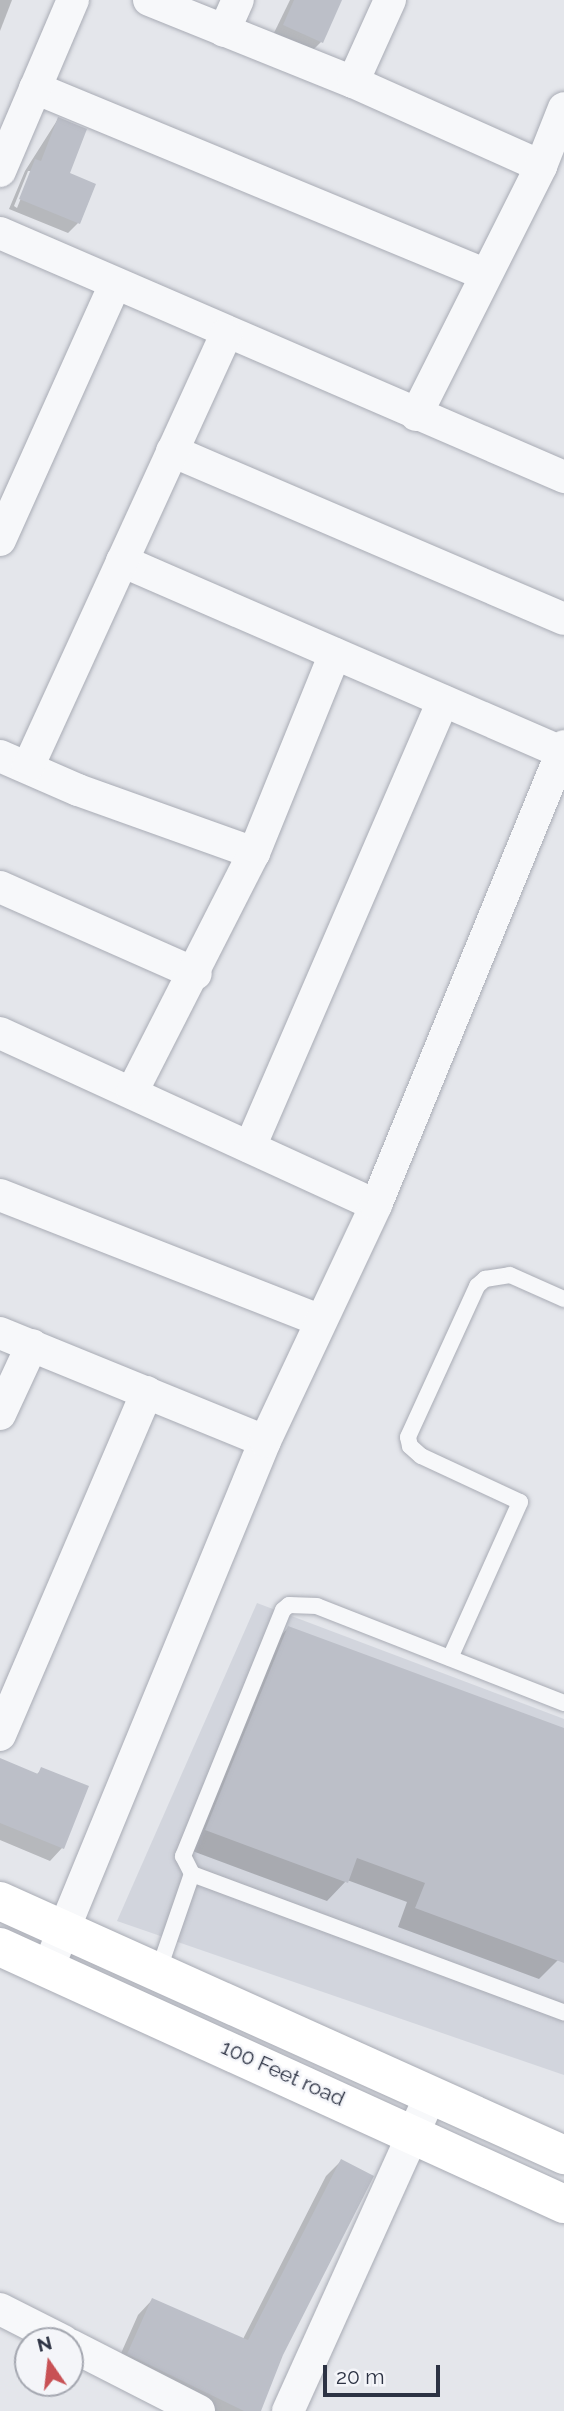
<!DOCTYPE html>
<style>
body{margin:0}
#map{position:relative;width:564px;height:2411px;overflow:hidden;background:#e4e6eb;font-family:Raleway,sans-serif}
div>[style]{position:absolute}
.built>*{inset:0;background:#d2d5dd}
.shadow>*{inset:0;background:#0003}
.building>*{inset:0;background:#bcbfc8}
.roads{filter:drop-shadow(0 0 2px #a9acb5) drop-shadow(0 0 2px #a9acb5)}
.lane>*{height:16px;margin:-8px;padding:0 8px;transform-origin:8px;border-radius:8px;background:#f7f8fa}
.street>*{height:32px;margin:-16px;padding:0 16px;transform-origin:16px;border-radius:16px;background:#f7f8fa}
.secondary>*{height:38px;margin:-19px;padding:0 19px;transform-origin:19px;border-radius:19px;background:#fff}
span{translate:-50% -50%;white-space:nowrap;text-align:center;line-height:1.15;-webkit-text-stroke:5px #f4f5f9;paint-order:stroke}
.street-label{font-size:21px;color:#2c3243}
.north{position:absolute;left:14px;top:2327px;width:70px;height:70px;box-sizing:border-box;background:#f4f5f9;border:2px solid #a4a7b0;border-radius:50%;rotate:346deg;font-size:19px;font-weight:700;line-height:28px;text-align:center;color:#2c3243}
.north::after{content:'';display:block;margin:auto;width:24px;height:32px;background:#c85155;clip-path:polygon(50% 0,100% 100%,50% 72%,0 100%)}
.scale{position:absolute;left:323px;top:2365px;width:117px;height:32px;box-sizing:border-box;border:4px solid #2c3243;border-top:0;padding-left:9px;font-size:21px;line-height:24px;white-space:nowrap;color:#2c3243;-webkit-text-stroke:5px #f4f5f9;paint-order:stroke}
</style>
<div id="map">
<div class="built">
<i style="clip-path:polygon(257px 1603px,564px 1719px,564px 2075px,117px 1921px)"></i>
</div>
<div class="shadow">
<i style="clip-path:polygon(0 0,12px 0,0 31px)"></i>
<i style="clip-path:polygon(290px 0,324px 0,321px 42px,309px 54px,272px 37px)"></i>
<i style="clip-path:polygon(evenodd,58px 119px,78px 223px,68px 233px,9px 209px,25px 171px,58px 119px,28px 171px,32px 171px,17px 208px,14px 206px,28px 171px)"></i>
<i style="clip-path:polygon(288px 1628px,564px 1730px,564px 1944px,558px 1960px,539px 1979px,398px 1927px,407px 1902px,347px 1880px,327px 1901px,187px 1849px,270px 1647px)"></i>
<i style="clip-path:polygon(0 1760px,36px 1775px,41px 1770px,86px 1787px,62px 1848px,50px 1861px,0 1840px)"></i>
<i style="clip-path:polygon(341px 2161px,282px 2354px,259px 2411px,201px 2411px,114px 2369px,138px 2315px,152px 2300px,243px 2339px,326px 2176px)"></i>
</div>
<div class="building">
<i style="clip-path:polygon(294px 0,342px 0,323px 43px,283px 25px)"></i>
<i style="clip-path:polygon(58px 117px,87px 129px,70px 173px,96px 184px,80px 224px,19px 199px,35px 159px,41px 161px)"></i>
<i style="clip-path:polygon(288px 1626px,564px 1728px,564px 1963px,415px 1908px,425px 1883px,357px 1858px,348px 1883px,205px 1830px)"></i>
<i style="clip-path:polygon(0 1758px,38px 1774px,41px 1767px,89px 1786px,64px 1849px,0 1823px)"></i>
<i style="clip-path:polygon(341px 2159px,374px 2176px,283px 2355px,261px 2411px,244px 2411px,127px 2354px,152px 2298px,248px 2340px)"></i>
</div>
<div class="roads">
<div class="lane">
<i style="left:450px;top:1658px;width:171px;rotate:-65.8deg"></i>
<i style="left:520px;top:1502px;width:109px;rotate:-155.1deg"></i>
<i style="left:421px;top:1456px;width:15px;rotate:-138deg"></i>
<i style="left:410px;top:1446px;width:9px;rotate:-103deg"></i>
<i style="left:408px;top:1437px;width:166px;rotate:-65.4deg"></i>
<i style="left:477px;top:1286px;width:11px;rotate:-41deg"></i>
<i style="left:485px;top:1279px;width:25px;rotate:-9deg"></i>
<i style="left:510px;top:1275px;width:59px;rotate:24deg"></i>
<i style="left:564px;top:1703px;width:265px;rotate:-158.6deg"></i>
<i style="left:317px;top:1606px;width:28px;rotate:-178deg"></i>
<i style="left:289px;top:1605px;width:8px;rotate:140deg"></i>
<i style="left:283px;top:1610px;width:266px;rotate:112.1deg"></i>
<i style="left:183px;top:1856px;width:20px;rotate:63deg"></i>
<i style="left:192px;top:1874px;width:397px;rotate:20.4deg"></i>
<i style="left:158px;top:1972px;width:104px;rotate:-70.9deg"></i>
</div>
<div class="street">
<i style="left:149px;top:0;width:220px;rotate:21.9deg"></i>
<i style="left:353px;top:82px;width:206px;rotate:24.1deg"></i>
<i style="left:224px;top:31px;width:34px;rotate:-66deg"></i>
<i style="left:353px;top:82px;width:90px;rotate:-65.7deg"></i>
<i style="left:35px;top:88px;width:486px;rotate:22.5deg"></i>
<i style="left:0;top:171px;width:186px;rotate:-66.9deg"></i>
<i style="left:0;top:233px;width:615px;rotate:23.39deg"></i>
<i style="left:416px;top:415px;width:279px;rotate:-63.3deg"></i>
<i style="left:541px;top:166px;width:62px;rotate:-68.4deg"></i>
<i style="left:172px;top:451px;width:426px;rotate:23.2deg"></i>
<i style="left:0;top:540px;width:281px;rotate:-65.8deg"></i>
<i style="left:122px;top:561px;width:479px;rotate:23.5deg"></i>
<i style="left:0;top:756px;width:85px;rotate:23.6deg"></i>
<i style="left:78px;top:790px;width:187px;rotate:19.7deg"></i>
<i style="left:28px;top:767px;width:476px;rotate:-65.4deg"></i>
<i style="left:0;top:887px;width:214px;rotate:23.9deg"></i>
<i style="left:0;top:1033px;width:413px;rotate:24.6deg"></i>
<i style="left:132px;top:1092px;width:268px;rotate:-63deg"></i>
<i style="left:254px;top:853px;width:215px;rotate:-67.9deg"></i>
<i style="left:250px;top:1147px;width:486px;rotate:-66.6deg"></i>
<i style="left:0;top:1195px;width:343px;rotate:21.4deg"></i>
<i style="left:0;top:1333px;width:286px;rotate:22.2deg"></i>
<i style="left:0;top:1414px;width:76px;rotate:-65.1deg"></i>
<i style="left:0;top:1735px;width:373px;rotate:-66.8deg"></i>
<i style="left:48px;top:1968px;width:570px;rotate:-67.62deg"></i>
<i style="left:265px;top:1441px;width:261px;rotate:-64.8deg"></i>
<i style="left:376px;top:1205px;width:496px;rotate:-67.7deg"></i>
<i style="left:0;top:2309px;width:71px;rotate:26.9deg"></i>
<i style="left:70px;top:2345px;width:145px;rotate:27.1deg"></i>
<i style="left:288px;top:2411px;width:348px;rotate:-65.7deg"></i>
</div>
<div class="secondary">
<i style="left:0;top:1901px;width:619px;rotate:24.24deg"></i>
<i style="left:0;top:1947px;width:620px;rotate:24.5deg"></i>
</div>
</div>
<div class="street-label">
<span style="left:283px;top:2073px;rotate:24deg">100 Feet road</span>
</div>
<div class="north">N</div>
<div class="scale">20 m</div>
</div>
